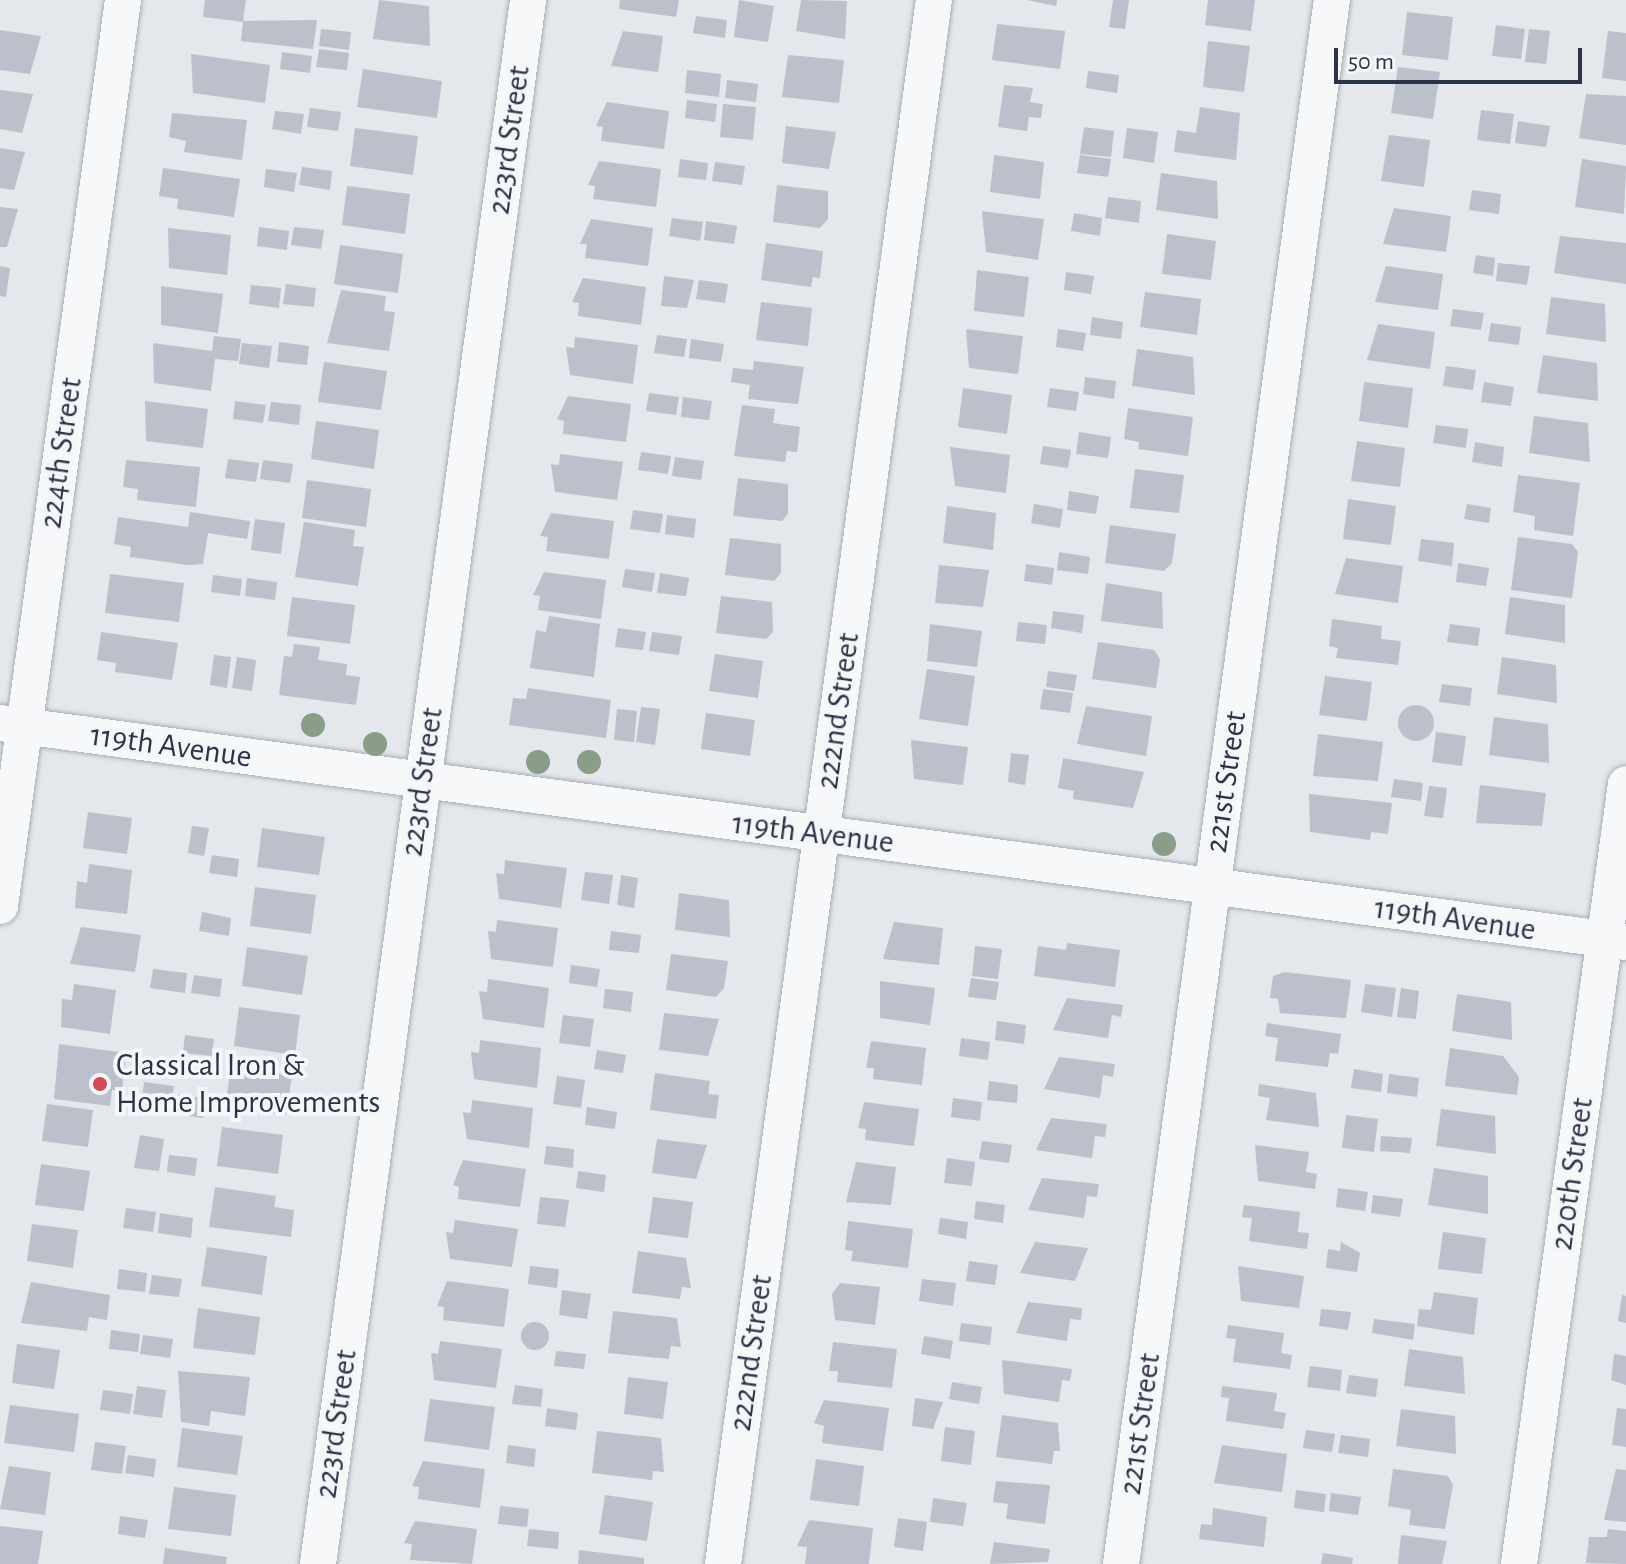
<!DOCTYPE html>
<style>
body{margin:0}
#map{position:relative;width:1626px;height:1564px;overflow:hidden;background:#e4e7ec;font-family:"Alegreya Sans",sans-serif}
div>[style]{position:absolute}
.building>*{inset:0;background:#bbc0ca}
.round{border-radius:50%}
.roads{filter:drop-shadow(0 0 2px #a9aeb7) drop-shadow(0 0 2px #a9aeb7)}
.minor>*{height:36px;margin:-18px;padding:0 18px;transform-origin:18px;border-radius:18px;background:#f7f8fa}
.trees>*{width:24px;height:24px;margin:-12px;border-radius:50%;background:#899d89}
.dots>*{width:22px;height:22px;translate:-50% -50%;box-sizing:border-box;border:4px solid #f4f6f9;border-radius:50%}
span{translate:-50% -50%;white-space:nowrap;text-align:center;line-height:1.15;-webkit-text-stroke:8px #f4f6f9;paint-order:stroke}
.street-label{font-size:32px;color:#2b3445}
.poi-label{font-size:32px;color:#2b3445}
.left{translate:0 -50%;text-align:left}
.scale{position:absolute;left:1334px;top:48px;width:248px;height:36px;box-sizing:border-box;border:4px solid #2b3445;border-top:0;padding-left:10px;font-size:24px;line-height:28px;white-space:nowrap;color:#2b3445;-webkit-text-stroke:6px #f4f6f9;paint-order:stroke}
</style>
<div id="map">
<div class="building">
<i style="clip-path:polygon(205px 0,246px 0,243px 21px,317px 20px,313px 49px,241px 41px,243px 22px,203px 17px)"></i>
<i style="clip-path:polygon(379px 0,429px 6px,430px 46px,373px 39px)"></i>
<i style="clip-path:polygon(620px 0,679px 0,676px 17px,619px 9px)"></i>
<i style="clip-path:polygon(739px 0,774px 6px,768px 42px,734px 37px)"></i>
<i style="clip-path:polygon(801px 0,847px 1px,845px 39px,796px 31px)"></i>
<i style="clip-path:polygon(1027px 0,1057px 0,1056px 6px)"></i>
<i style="clip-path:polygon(1113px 0,1129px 0,1125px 29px,1109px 27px)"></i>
<i style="clip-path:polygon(1208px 0,1255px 0,1251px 31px,1205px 25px)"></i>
<i style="clip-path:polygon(1407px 12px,1453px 17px,1448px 60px,1402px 55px)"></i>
<i style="clip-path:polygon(696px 16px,727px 20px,725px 38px,693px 33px)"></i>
<i style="clip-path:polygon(997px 24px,1065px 31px,1060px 69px,992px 60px)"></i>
<i style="clip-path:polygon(1496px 25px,1525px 29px,1521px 59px,1492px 56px)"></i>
<i style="clip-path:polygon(321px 29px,351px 32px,349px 50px,319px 46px)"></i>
<i style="clip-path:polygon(1529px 29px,1550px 31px,1546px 64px,1525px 62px)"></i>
<i style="clip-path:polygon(0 30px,41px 36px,30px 74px,0 70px)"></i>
<i style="clip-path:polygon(623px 31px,663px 36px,658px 72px,611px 66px)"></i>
<i style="clip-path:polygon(1608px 31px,1626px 33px,1626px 81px,1602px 78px)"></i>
<i style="clip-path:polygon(1208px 41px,1250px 46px,1244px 92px,1203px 87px)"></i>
<i style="clip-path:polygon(319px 49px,349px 53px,347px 70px,316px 67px)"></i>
<i style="clip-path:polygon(282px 52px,312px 56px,310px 73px,280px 69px)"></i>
<i style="clip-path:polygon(191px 54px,270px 65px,265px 103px,193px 93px)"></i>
<i style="clip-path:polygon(788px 55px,844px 60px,839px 103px,782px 97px)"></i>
<i style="clip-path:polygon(1398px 67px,1440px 72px,1433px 119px,1391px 113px)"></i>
<i style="clip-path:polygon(363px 69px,442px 81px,437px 118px,357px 107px)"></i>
<i style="clip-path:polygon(687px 70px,721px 74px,719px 97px,685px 93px)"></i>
<i style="clip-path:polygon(1088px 71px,1119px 75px,1117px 93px,1086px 88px)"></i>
<i style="clip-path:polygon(727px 80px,758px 84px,756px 102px,725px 98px)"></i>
<i style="clip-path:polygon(1004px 85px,1033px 88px,1030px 102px,1043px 104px,1041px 118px,1029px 117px,1027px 131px,998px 127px)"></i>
<i style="clip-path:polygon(0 90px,33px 94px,22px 133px,0 129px)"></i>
<i style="clip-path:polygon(1586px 94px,1626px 96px,1626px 145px,1579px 138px)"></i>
<i style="clip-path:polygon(687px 100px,717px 104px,715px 122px,685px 118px)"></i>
<i style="clip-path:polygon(607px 102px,669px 111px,664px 149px,601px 141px,603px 127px,596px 126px)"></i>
<i style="clip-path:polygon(723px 104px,756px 107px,753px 140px,720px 137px)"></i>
<i style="clip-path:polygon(1200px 107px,1240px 113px,1236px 160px,1174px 152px,1177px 130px,1196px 133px)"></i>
<i style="clip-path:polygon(310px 108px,341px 112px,338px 131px,307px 127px)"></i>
<i style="clip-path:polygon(1481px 110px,1514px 114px,1510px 144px,1477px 140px)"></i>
<i style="clip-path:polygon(275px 111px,304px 114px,301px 134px,272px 129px)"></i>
<i style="clip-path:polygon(172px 113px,247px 120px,242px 160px,184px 152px,186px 141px,169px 137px)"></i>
<i style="clip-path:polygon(1518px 121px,1550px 126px,1546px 147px,1515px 143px)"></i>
<i style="clip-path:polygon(786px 126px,836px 132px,829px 169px,782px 163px)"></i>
<i style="clip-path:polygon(1084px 127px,1114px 131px,1111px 157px,1080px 154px)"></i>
<i style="clip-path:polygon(355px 128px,418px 136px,413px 175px,350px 166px)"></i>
<i style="clip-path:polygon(1127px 128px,1158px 132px,1154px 163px,1123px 158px)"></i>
<i style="clip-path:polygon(1389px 135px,1430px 140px,1424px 187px,1381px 181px)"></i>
<i style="clip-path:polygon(0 148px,25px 152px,14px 190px,0 188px)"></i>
<i style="clip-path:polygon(994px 155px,1044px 162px,1040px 199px,990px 192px)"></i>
<i style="clip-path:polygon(1080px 155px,1111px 159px,1108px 177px,1077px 173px)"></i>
<i style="clip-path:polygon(680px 159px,708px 163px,706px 180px,678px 177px)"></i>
<i style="clip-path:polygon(1582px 159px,1626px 166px,1624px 214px,1575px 207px)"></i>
<i style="clip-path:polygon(599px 161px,661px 169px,656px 207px,593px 199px,595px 186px,588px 185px)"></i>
<i style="clip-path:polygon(715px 162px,745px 166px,742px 185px,712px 181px)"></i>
<i style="clip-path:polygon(302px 167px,332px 171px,330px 190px,299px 185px)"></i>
<i style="clip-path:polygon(163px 168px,240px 179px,234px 217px,177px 209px,178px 199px,159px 196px)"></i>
<i style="clip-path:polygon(266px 169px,297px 173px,294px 192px,264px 187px)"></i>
<i style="clip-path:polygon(1161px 173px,1217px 181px,1218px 219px,1156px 210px)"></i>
<i style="clip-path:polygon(777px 185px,828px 191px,828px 219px,820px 228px,773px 222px)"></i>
<i style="clip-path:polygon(347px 186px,410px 194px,405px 234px,342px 225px)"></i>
<i style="clip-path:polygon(1472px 190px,1501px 194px,1499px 214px,1469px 210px)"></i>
<i style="clip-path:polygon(1108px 197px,1141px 201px,1139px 223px,1105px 218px)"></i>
<i style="clip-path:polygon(0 207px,18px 209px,7px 247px,0 247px)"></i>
<i style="clip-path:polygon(1394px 208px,1451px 216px,1446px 252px,1383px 244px)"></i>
<i style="clip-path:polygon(982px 211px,1044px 219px,1038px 260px,986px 252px)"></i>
<i style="clip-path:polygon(1074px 213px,1102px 218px,1100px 236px,1071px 231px)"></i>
<i style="clip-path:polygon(672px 218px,703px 222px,700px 241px,669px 236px)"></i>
<i style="clip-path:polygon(591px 219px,653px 228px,648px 266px,585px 258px,587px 244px,580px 244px)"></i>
<i style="clip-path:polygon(706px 221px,737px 226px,734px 244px,704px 240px)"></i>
<i style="clip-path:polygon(259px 227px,289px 231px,287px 250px,257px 246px)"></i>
<i style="clip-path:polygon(294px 227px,324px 230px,321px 249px,291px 245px)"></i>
<i style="clip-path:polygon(168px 228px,231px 235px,227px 275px,169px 268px)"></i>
<i style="clip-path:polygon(1167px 234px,1216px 241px,1211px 280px,1162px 274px)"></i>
<i style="clip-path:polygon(1560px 236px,1626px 243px,1626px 284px,1554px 273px)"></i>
<i style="clip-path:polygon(766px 243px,823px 251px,820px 278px,813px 277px,811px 287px,761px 280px)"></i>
<i style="clip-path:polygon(340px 245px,403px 254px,398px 293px,334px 284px)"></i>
<i style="clip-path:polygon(1476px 255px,1495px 258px,1493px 276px,1473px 273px)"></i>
<i style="clip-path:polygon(1498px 263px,1530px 266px,1527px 285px,1496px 281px)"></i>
<i style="clip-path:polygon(0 266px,10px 268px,6px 297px,0 296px)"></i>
<i style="clip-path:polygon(1386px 266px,1443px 274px,1438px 310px,1375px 302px)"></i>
<i style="clip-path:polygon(977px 270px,1029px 277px,1024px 317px,974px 311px)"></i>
<i style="clip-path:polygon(1066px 272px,1094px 276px,1091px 294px,1064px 290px)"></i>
<i style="clip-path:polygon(664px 276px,694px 280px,687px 308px,661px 306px)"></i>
<i style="clip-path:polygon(583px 278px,646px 287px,641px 325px,578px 316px,579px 303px,572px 302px)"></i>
<i style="clip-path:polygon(699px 280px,728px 284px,725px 303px,696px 299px)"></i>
<i style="clip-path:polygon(286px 284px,316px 288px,314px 307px,283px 304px)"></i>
<i style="clip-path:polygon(251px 285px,281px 288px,279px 308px,249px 304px)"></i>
<i style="clip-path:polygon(161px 286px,223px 294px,218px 333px,161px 325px)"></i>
<i style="clip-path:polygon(341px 290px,386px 296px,384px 311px,395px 312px,389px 351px,327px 343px)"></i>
<i style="clip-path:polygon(1145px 292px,1201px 299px,1197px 335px,1140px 327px)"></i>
<i style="clip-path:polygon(1551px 297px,1605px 304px,1606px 342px,1546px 334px)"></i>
<i style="clip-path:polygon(761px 302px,812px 308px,808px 346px,756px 340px)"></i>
<i style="clip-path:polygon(1453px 309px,1484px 313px,1481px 330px,1450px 326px)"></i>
<i style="clip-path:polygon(1092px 317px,1123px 322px,1121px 339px,1090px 335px)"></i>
<i style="clip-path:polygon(1491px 323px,1521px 327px,1519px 345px,1488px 341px)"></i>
<i style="clip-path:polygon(1378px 324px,1435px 332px,1430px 369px,1367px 360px)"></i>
<i style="clip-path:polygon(966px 329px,1023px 336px,1018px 374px,969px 368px)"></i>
<i style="clip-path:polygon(1058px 329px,1086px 333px,1083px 351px,1056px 347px)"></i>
<i style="clip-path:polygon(657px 335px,687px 339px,684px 357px,654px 353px)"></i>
<i style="clip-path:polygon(214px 336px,241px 339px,238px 361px,215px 359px,211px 391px,154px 383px,153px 343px,212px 351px)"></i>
<i style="clip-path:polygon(575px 337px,638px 345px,633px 384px,570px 375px,566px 347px,574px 348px)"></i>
<i style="clip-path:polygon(691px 339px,724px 344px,721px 362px,689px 358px)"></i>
<i style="clip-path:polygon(279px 342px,309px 346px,307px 365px,277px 362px)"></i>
<i style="clip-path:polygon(242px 343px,272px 346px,269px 368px,239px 364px)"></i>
<i style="clip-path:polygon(1137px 349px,1193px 357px,1195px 395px,1132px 386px)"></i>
<i style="clip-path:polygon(1543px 355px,1597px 363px,1598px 401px,1537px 393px)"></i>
<i style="clip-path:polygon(754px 361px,804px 367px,798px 404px,748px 399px,750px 385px,731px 382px,733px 368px,753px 370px)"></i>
<i style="clip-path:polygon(324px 362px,387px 371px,381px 410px,318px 402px)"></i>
<i style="clip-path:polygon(1446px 366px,1476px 370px,1473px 390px,1443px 386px)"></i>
<i style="clip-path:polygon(1085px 377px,1116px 381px,1114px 399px,1083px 394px)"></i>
<i style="clip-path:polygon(1364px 382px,1413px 388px,1408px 428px,1359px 421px)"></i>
<i style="clip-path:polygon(1484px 382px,1514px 387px,1511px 406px,1481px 402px)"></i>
<i style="clip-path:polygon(963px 388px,1012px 395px,1007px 434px,958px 427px)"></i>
<i style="clip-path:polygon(1050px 388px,1079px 392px,1076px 411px,1047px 407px)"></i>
<i style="clip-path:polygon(649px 393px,679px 397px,676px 415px,646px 411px)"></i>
<i style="clip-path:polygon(568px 396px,631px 404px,626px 442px,563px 434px,564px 421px,557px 419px)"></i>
<i style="clip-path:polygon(683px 397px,712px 401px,709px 420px,681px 417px)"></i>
<i style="clip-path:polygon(145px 401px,208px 409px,203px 448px,146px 441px)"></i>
<i style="clip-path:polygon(235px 401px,266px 405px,263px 423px,233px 419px)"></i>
<i style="clip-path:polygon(271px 402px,301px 405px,299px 425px,268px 421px)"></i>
<i style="clip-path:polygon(742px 405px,775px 409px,773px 423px,800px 427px,797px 452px,787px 451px,785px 462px,734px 456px)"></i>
<i style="clip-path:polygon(1128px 408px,1193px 417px,1188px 456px,1138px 449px,1139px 442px,1124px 439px)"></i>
<i style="clip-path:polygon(1534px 416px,1588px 423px,1590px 462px,1529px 453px)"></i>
<i style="clip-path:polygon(316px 421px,379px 430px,374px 469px,311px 459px)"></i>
<i style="clip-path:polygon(1436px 425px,1468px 429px,1466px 448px,1433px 443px)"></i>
<i style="clip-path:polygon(1079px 432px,1111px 437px,1108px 458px,1076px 454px)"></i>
<i style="clip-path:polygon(1357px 441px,1405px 448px,1400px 487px,1351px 481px)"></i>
<i style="clip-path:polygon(1475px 442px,1504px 447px,1502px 467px,1472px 462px)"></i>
<i style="clip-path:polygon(1043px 446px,1071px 450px,1068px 468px,1040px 464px)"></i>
<i style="clip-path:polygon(950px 447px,1010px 455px,1006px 493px,955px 486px)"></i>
<i style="clip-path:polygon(641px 452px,671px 456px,668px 474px,638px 470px)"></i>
<i style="clip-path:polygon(560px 454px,623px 462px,617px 500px,555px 492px,551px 464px,559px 465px)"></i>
<i style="clip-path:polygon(675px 457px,704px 461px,701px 480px,672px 476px)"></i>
<i style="clip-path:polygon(228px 459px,259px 463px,256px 482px,225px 478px)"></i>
<i style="clip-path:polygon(126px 460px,200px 467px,196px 507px,137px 500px,138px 489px,123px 487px)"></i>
<i style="clip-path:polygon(263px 460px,293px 464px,290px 483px,260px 479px)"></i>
<i style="clip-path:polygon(1135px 469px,1184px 475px,1179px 513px,1130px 508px)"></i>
<i style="clip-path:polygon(1518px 475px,1580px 483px,1573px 536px,1534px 530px,1535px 516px,1513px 512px)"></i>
<i style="clip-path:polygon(738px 478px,788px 484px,788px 514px,782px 521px,733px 516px)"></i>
<i style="clip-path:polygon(307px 480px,371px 489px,366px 527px,302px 518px)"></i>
<i style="clip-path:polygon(1069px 491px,1099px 496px,1096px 514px,1067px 510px)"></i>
<i style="clip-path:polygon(1348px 499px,1396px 506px,1391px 545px,1343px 539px)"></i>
<i style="clip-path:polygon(1034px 504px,1063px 509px,1060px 528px,1031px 523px)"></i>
<i style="clip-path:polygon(1467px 504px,1491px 508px,1489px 523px,1464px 519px)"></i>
<i style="clip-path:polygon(947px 506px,996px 513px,993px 550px,943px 543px)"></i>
<i style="clip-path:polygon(633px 510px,663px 514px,660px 533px,630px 529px)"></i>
<i style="clip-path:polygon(190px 512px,250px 521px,247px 539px,208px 533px,203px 564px,188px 565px,130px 557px,131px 547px,114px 544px,118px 517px,188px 527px)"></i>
<i style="clip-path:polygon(551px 513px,614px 521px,609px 559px,546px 551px,548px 537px,540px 536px)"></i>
<i style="clip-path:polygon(667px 515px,696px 519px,694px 538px,665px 534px)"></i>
<i style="clip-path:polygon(255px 519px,285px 523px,281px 554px,251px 550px)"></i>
<i style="clip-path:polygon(304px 522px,355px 530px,353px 546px,364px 547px,358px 586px,295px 577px)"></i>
<i style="clip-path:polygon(1110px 525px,1176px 534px,1172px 563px,1164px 571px,1105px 563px)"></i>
<i style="clip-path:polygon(1518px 537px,1572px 544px,1578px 552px,1572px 598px,1511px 590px)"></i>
<i style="clip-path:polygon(730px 538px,781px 544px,781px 573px,774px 581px,725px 575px)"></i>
<i style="clip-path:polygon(1421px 539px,1454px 543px,1452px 566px,1418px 561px)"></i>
<i style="clip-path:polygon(1059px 552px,1090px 557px,1088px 574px,1057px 570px)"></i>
<i style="clip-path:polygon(1346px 558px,1403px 566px,1398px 603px,1335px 594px)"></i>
<i style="clip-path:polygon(1458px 563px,1489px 568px,1486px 586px,1456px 582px)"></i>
<i style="clip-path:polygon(1026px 564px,1054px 568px,1052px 585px,1024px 581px)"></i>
<i style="clip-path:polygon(939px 565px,989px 570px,983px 607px,935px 603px)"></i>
<i style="clip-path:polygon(625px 569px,655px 573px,652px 592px,622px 587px)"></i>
<i style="clip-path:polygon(544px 572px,606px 580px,601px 619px,538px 610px,540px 596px,533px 595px)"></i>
<i style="clip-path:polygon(660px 573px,689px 578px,686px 596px,657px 593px)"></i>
<i style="clip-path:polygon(110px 574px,184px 583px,179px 622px,105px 613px)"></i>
<i style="clip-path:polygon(213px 575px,242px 579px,240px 596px,211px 592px)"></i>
<i style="clip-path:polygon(247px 578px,277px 582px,275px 600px,245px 596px)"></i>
<i style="clip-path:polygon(1106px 583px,1162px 592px,1163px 629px,1101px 621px)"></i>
<i style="clip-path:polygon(721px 596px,772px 602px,773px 632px,766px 639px,716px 633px)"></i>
<i style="clip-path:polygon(292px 597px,355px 605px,350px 644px,287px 636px)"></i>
<i style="clip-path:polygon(1510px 597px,1565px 605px,1565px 643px,1505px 634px)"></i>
<i style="clip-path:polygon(1053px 611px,1084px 615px,1082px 633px,1051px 628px)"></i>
<i style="clip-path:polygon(549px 616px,600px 624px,594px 677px,530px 668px,536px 630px,546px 632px)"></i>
<i style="clip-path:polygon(1332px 619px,1382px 626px,1381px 639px,1401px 641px,1398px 665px,1336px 658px,1338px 648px,1329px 646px)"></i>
<i style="clip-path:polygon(1018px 622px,1047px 625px,1045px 644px,1016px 641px)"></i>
<i style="clip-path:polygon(930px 624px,982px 631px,977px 667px,927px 661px)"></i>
<i style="clip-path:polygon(1450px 624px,1480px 628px,1478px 646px,1447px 642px)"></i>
<i style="clip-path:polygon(618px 628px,646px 632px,643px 650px,615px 647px)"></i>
<i style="clip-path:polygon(101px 632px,178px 643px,172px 680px,115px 672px,116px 663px,97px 660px)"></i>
<i style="clip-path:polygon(652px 632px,682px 636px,679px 655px,649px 651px)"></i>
<i style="clip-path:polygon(1098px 642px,1154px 650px,1160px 659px,1156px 688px,1092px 679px)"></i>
<i style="clip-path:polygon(294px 644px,320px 647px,318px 660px,347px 664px,346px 675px,360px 677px,356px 705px,279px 695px,284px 656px,292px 657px)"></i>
<i style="clip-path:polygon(715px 654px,763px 661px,758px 698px,709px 691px)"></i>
<i style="clip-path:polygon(214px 655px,231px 657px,227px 688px,210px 685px)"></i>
<i style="clip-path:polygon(237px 657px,256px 660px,252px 691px,232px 688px)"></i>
<i style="clip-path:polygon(1502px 657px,1556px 665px,1557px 703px,1497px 694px)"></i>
<i style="clip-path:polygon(927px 669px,975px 676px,968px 726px,919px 719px)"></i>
<i style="clip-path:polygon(1048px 671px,1077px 675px,1074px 691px,1046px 687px)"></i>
<i style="clip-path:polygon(1325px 676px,1372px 682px,1367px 721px,1319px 715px)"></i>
<i style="clip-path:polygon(1442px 684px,1472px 688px,1470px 706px,1439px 702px)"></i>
<i style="clip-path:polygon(528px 688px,611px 700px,606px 738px,509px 725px,513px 698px,526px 699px)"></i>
<i style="clip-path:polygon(1043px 689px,1073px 693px,1070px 713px,1040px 709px)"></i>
<i class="round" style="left:1398px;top:705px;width:36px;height:36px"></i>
<i style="clip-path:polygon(1086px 706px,1152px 716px,1146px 756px,1077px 744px)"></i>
<i style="clip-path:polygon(641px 707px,660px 709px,655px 745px,636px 742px)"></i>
<i style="clip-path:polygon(617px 709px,637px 711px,634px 742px,614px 740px)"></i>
<i style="clip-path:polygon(706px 713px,755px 720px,750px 756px,701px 749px)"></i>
<i style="clip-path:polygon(1494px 717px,1548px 724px,1549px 763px,1489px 755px)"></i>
<i style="clip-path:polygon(1436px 732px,1466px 736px,1462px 766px,1432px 762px)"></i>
<i style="clip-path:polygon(1318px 734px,1383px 742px,1378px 781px,1313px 776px)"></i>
<i style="clip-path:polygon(911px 740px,968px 747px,963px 785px,914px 779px)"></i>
<i style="clip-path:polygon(1011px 753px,1029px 755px,1025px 785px,1008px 782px)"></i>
<i style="clip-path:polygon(1063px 758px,1144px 772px,1133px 808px,1073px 799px,1074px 791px,1058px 788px)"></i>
<i style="clip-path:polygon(1394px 779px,1423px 783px,1421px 801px,1391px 797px)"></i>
<i style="clip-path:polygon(1480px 785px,1546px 793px,1542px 826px,1476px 823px)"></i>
<i style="clip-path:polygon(1429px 786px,1447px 788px,1443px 818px,1424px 816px)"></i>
<i style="clip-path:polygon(1309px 794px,1392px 803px,1388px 834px,1371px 832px,1370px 840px,1310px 832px)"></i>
<i style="clip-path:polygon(88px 812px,132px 818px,127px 854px,83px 848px)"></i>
<i style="clip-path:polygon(192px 826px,209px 828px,204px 856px,188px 853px)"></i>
<i style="clip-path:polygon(262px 828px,325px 837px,319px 875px,257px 867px)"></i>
<i style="clip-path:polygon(212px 855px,239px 859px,237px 877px,209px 873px)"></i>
<i style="clip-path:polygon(505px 860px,567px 868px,561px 908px,499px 899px,496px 873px,504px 874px)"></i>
<i style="clip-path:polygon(89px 864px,132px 870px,127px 914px,75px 908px,77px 881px,87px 883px)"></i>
<i style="clip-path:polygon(585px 872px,613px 875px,609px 904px,581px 900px)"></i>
<i style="clip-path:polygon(621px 875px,638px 878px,634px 908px,617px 905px)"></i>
<i style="clip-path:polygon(255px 887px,316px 895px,311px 934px,250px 926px)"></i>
<i style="clip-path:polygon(679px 893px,729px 900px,730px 937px,675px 930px)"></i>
<i style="clip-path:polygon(202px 912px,231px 918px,229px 936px,199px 931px)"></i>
<i style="clip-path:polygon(497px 920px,558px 928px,553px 967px,491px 959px,488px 931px,496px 932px)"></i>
<i style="clip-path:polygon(894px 922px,943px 928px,939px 965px,883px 959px)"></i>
<i style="clip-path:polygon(81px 927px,141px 935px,135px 972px,70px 964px)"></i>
<i style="clip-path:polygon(611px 931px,641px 935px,639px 953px,609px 950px)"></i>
<i style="clip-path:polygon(1067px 943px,1120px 950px,1115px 987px,1034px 976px,1038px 946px,1066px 950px)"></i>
<i style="clip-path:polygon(975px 946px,1002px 949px,998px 979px,972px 976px)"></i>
<i style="clip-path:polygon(247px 947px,308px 956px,302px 995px,242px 986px)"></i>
<i style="clip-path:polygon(671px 954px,728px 961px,724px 988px,716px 997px,666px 990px)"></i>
<i style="clip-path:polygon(571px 965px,600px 969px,597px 987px,569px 983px)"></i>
<i style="clip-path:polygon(153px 969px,187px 973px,185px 993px,150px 988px)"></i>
<i style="clip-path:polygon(1285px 972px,1351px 980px,1346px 1018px,1280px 1013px,1278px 999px,1270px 998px,1273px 976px)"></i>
<i style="clip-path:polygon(194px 975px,222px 979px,220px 997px,191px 993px)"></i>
<i style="clip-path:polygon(971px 978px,999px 982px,996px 1000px,968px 997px)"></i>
<i style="clip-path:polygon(488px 979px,549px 988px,544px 1028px,483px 1019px,479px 991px,487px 992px)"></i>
<i style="clip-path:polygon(880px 981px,935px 988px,930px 1025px,880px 1018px)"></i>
<i style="clip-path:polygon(74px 984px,116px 990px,110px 1034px,61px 1027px,62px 999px,72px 1000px)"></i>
<i style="clip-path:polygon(1365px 984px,1396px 988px,1392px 1017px,1361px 1012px)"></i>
<i style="clip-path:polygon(1401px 988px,1419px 991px,1416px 1019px,1397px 1017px)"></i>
<i style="clip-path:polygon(605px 989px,633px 992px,631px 1012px,603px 1008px)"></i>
<i style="clip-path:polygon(1457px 994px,1511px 1002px,1512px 1040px,1452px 1031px)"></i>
<i style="clip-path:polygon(1067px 998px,1123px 1005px,1121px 1017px,1112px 1015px,1108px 1038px,1053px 1030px)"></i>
<i style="clip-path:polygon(239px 1007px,300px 1015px,295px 1055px,234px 1046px)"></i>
<i style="clip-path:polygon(664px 1013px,719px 1019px,708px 1056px,659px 1050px)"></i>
<i style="clip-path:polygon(563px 1015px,594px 1019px,590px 1047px,559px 1043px)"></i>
<i style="clip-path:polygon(997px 1021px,1026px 1025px,1024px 1044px,995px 1040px)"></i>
<i style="clip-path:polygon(1267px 1023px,1341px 1034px,1338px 1054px,1330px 1053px,1328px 1067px,1275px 1061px,1278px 1038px,1265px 1036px)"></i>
<i style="clip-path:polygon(185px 1035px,214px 1039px,212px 1056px,183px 1053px)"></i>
<i style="clip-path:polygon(961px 1038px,990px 1042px,988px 1060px,959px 1056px)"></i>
<i style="clip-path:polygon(480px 1040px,541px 1048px,537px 1088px,474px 1079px,471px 1052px,479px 1053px)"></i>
<i style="clip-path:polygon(871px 1041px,926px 1048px,922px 1085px,873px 1079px,874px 1068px,866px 1068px)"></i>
<i style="clip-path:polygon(59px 1044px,126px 1053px,122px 1091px,112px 1090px,110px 1106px,54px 1099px)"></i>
<i style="clip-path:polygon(1450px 1048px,1503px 1056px,1519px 1077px,1517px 1095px,1445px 1086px)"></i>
<i style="clip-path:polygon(597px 1050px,626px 1055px,623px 1073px,594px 1069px)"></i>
<i style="clip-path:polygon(1059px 1057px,1115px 1064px,1113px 1077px,1103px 1075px,1100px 1098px,1044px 1089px)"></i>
<i style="clip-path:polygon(231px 1067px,292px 1076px,286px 1115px,225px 1107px)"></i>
<i style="clip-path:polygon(1354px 1069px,1383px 1074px,1381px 1092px,1351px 1088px)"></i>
<i style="clip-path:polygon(655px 1073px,710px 1081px,708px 1094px,719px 1095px,716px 1119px,650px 1110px)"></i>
<i style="clip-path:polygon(1389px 1074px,1419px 1078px,1417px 1097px,1387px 1093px)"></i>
<i style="clip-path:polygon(557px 1076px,585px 1080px,581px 1108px,553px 1104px)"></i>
<i style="clip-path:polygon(989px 1081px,1018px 1085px,1017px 1103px,987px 1100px)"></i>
<i style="clip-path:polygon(144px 1082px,174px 1086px,170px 1113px,141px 1109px)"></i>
<i style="clip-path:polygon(1259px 1084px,1316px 1093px,1319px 1127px,1266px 1120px,1270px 1098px,1258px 1096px)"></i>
<i style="clip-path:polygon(178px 1095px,205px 1098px,203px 1118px,176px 1114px)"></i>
<i style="clip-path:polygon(953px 1098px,982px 1102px,980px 1121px,951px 1117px)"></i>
<i style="clip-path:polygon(472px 1100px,533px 1108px,529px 1148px,467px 1139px,463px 1112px,471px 1113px)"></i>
<i style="clip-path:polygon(864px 1102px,919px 1109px,914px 1146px,865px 1140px,866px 1129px,858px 1128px)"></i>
<i style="clip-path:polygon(47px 1104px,93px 1110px,88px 1147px,42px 1141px)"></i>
<i style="clip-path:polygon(587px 1107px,617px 1112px,615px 1129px,585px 1125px)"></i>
<i style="clip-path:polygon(1441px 1109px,1495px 1116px,1496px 1154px,1436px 1146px)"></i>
<i style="clip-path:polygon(1346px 1115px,1378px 1119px,1374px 1152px,1342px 1148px)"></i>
<i style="clip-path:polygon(1051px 1118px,1107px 1124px,1105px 1137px,1095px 1136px,1092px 1158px,1036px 1150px)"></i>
<i style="clip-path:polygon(222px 1127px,283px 1135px,278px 1174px,217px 1166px)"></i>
<i style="clip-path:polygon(140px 1135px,164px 1139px,159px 1171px,134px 1168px)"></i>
<i style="clip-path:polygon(1381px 1136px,1412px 1138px,1410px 1153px,1380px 1151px)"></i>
<i style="clip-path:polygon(657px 1139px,707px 1145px,696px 1179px,652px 1173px)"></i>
<i style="clip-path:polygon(982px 1141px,1012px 1145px,1009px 1163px,979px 1159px)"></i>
<i style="clip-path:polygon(1255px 1145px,1309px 1152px,1306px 1172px,1317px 1174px,1315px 1189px,1258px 1181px)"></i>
<i style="clip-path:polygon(546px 1146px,574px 1149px,573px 1168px,544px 1164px)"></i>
<i style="clip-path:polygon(169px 1155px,197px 1158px,195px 1176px,167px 1172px)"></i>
<i style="clip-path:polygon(947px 1158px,975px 1162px,972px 1186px,944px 1183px)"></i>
<i style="clip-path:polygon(463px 1160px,526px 1169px,520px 1207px,458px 1199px,459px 1187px,453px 1185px)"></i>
<i style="clip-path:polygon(856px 1162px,896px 1167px,891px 1205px,846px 1202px)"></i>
<i style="clip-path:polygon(41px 1164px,90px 1171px,84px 1211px,35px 1205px)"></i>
<i style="clip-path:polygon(1434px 1168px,1488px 1176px,1488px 1214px,1428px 1205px)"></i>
<i style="clip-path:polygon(578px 1171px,606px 1175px,604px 1192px,576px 1188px)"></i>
<i style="clip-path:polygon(1042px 1178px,1099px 1184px,1097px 1197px,1087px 1196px,1084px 1218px,1028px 1210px)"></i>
<i style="clip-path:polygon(215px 1187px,276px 1196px,274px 1207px,294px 1210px,291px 1237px,209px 1227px)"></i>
<i style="clip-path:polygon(1338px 1188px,1368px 1192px,1365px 1211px,1336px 1207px)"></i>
<i style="clip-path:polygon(1373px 1195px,1403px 1199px,1400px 1217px,1371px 1213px)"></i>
<i style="clip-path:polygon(540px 1197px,569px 1200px,565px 1227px,537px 1224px)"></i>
<i style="clip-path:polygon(653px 1197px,693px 1202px,688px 1238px,648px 1233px)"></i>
<i style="clip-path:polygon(976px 1201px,1005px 1205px,1003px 1223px,974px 1219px)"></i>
<i style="clip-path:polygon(1244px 1205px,1300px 1212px,1298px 1232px,1309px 1233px,1307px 1249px,1249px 1241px,1252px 1218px,1242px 1217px)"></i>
<i style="clip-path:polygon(126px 1208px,156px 1212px,153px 1232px,123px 1228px)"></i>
<i style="clip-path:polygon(160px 1213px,193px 1218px,191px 1238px,158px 1233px)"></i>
<i style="clip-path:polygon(940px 1218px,968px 1222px,966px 1239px,938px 1234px)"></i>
<i style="clip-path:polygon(455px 1220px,518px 1229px,512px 1267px,450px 1259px,446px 1232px,453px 1233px)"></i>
<i style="clip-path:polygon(848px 1221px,913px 1229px,908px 1268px,851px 1261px,853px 1251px,845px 1250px)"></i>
<i style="clip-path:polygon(32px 1224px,78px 1230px,73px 1268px,27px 1261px)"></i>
<i style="clip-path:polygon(1443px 1232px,1486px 1238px,1482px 1274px,1438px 1269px)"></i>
<i style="clip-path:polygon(1035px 1242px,1088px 1248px,1075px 1281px,1020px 1273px)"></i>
<i style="clip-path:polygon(1341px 1242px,1360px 1253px,1357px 1272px,1326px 1268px,1328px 1249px,1340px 1251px)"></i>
<i style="clip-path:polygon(207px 1247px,267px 1256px,262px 1295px,201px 1286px)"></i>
<i style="clip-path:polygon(638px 1251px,686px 1258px,691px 1288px,682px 1287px,680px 1299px,632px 1293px)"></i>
<i style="clip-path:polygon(969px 1261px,998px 1265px,995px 1285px,966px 1281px)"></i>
<i style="clip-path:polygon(530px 1266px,559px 1269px,557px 1288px,528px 1284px)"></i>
<i style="clip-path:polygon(1238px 1266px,1304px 1276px,1299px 1308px,1241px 1301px)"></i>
<i style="clip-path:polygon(119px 1269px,147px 1273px,145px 1292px,117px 1289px)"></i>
<i style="clip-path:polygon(152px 1275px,182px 1279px,179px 1297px,149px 1294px)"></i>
<i style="clip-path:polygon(922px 1279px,956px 1283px,953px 1306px,919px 1301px)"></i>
<i style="clip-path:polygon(447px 1281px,509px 1289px,504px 1327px,443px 1320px,444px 1307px,437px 1306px)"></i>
<i style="clip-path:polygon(31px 1282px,110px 1295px,107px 1320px,89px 1317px,87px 1331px,21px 1323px)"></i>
<i style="clip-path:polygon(840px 1283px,880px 1287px,875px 1325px,835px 1320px,832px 1294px)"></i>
<i style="clip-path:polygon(562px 1290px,591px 1294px,587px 1319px,559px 1315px)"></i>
<i style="clip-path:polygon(1434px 1292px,1478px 1298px,1474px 1335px,1417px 1326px,1419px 1309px,1431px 1310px)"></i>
<i style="clip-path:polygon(1622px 1295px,1626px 1296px,1626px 1323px,1618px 1321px)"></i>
<i style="clip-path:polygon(1028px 1302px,1082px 1308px,1081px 1320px,1070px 1319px,1067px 1341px,1016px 1333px)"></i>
<i style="clip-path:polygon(198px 1308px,260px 1317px,255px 1355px,193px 1348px)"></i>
<i style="clip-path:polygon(1321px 1309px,1351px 1312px,1348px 1330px,1319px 1326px)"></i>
<i style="clip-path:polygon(613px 1311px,677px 1318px,681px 1347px,671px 1346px,669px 1359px,608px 1353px)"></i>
<i style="clip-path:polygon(1374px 1319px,1415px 1324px,1413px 1340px,1372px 1333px)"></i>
<i class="round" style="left:521px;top:1322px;width:28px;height:28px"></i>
<i style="clip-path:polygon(961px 1323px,992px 1327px,990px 1345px,959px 1341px)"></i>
<i style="clip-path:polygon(1228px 1325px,1284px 1333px,1281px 1353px,1292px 1355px,1290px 1369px,1233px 1362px,1236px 1339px,1226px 1338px)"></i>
<i style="clip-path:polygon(111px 1330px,140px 1334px,138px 1352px,109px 1349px)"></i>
<i style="clip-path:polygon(143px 1335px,173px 1339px,170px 1358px,140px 1354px)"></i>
<i style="clip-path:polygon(924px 1336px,953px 1341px,950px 1359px,921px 1354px)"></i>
<i style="clip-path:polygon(440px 1341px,502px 1349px,496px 1388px,434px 1380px,431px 1353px,438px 1354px)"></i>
<i style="clip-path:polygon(833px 1342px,897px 1349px,892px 1388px,837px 1382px,838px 1371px,829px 1371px)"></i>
<i style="clip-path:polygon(17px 1344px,60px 1350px,54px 1389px,12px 1383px)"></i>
<i style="clip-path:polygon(1409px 1349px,1463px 1357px,1465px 1394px,1404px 1386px)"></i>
<i style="clip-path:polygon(556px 1351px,586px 1354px,584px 1369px,554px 1366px)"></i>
<i style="clip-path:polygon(1614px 1354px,1626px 1356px,1626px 1385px,1611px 1380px)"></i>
<i style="clip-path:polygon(1002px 1360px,1072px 1369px,1070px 1381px,1062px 1380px,1059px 1402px,1004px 1394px)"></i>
<i style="clip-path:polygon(1310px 1366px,1342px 1370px,1340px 1391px,1307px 1387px)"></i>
<i style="clip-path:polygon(178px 1371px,250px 1377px,245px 1416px,211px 1411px,209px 1426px,181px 1422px)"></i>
<i style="clip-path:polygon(1349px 1375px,1378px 1379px,1376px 1397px,1346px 1393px)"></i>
<i style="clip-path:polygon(628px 1377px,668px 1382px,663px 1419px,624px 1414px)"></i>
<i style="clip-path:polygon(952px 1382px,982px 1387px,979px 1404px,949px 1399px)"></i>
<i style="clip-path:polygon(515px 1385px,543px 1389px,541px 1407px,512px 1404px)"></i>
<i style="clip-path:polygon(137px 1386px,166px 1390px,162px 1418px,133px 1414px)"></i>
<i style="clip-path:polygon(1222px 1386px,1277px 1393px,1274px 1411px,1286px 1413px,1283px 1429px,1226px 1421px,1229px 1398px,1221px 1397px)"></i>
<i style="clip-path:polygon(103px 1390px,133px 1394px,130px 1414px,100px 1410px)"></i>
<i style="clip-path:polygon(915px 1398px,943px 1402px,933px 1429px,912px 1426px)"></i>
<i style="clip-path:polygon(430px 1399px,495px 1407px,489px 1450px,424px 1441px)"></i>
<i style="clip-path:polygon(824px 1400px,889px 1408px,883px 1451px,822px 1443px,824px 1426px,814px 1423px)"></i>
<i style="clip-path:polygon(10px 1405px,79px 1414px,74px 1452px,4px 1443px)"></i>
<i style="clip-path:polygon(547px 1408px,578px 1413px,576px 1430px,545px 1426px)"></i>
<i style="clip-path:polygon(1617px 1408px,1626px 1409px,1626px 1447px,1612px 1445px)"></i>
<i style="clip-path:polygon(1401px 1409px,1455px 1416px,1456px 1454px,1396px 1446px)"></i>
<i style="clip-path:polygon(1002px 1415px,1058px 1423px,1060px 1451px,1054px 1451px,1052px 1464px,996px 1457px)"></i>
<i style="clip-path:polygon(945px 1427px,975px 1431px,971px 1465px,941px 1461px)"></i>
<i style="clip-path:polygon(182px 1428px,243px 1436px,237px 1475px,177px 1467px)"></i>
<i style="clip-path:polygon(1306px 1430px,1335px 1434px,1332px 1452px,1303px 1448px)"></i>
<i style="clip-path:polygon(597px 1431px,661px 1438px,664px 1472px,653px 1471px,652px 1480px,592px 1473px)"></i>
<i style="clip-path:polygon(1341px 1435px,1370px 1439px,1368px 1457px,1338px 1453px)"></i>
<i style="clip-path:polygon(95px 1442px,126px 1446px,122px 1474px,91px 1470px)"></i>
<i style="clip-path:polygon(508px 1445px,536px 1449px,534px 1467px,506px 1463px)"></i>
<i style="clip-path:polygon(1222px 1445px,1287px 1454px,1282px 1492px,1214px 1483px)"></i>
<i style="clip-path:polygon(128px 1455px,156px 1459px,154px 1477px,125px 1473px)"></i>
<i style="clip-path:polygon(816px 1459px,864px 1466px,859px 1506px,810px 1500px)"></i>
<i style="clip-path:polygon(423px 1461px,485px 1469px,480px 1508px,418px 1499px,419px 1487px,412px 1486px)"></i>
<i style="clip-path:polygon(9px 1466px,51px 1472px,45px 1515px,0 1509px)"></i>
<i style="clip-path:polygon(1393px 1469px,1448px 1476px,1453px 1485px,1445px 1529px,1409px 1525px,1411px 1510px,1388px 1506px)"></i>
<i style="clip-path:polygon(1616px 1469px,1626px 1470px,1626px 1522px,1604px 1520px)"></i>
<i style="clip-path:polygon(996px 1481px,1050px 1485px,1045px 1524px,1006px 1519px,1008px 1504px,993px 1502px)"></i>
<i style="clip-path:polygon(174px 1487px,236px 1495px,231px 1536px,168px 1529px)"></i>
<i style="clip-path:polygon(1296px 1490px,1326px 1494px,1324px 1512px,1294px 1508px)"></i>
<i style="clip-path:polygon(1331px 1493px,1361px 1497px,1358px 1515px,1329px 1511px)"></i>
<i style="clip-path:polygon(605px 1495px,653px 1502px,647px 1541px,599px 1534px)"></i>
<i style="clip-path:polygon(933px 1498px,967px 1503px,963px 1526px,930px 1522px)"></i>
<i style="clip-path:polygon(500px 1506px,529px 1509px,527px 1527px,498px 1524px)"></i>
<i style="clip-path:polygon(1213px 1508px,1267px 1517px,1264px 1547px,1199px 1539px,1201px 1524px,1212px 1525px)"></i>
<i style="clip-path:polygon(120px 1516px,148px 1520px,145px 1538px,118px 1534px)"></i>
<i style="clip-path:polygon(898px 1518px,927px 1522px,923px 1551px,894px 1547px)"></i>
<i style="clip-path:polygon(809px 1520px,873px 1528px,869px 1564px,805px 1564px,807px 1547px,797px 1546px)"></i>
<i style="clip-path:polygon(415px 1521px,477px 1529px,472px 1564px,410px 1560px,412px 1544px,404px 1543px)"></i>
<i style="clip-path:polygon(0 1526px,43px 1531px,38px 1564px,0 1564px)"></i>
<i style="clip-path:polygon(529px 1529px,559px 1532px,558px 1549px,527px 1546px)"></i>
<i style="clip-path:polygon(1608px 1529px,1626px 1531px,1626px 1564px,1586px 1563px,1589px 1537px,1607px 1537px)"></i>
<i style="clip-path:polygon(1401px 1535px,1447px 1541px,1442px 1564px,1398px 1564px)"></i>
<i style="clip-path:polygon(994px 1542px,1050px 1549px,1048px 1562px,990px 1564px)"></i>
<i style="clip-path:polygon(165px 1548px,227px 1557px,226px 1564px,163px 1564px)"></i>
<i style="clip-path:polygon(579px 1550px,644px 1558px,644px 1564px,578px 1564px)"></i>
<i style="clip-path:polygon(1323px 1553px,1353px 1558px,1352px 1564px,1321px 1564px)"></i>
</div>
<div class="roads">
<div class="minor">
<i style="left:0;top:723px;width:1641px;rotate:7.67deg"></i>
<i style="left:0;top:906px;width:914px;rotate:-82.27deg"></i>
<i style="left:318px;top:1564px;width:1578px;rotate:-82.35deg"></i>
<i style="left:723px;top:1564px;width:1578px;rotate:-82.32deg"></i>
<i style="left:1121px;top:1564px;width:1578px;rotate:-82.32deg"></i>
<i style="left:1519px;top:1564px;width:787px;rotate:-82.19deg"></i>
</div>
</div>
<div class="trees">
<i style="left:313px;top:725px"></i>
<i style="left:375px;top:744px"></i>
<i style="left:538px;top:762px"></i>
<i style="left:589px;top:762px"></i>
<i style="left:1164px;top:844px"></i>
</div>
<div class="dots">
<i style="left:100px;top:1084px;background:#d1495b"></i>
</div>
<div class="street-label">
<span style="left:509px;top:140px;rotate:-82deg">223rd Street</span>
<span style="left:61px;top:453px;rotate:-82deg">224th Street</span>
<span style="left:838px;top:711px;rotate:-82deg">222nd Street</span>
<span style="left:171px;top:746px;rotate:8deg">119th Avenue</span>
<span style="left:422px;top:782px;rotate:-82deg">223rd Street</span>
<span style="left:1226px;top:782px;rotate:-82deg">221st Street</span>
<span style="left:813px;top:833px;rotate:7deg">119th Avenue</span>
<span style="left:1455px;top:919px;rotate:8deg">119th Avenue</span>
<span style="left:1572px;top:1174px;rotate:-82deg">220th Street</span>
<span style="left:751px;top:1353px;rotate:-82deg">222nd Street</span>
<span style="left:336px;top:1424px;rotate:-82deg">223rd Street</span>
<span style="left:1140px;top:1424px;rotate:-82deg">221st Street</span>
</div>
<div class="poi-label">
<span class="left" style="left:116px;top:1084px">Classical Iron &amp;<br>Home Improvements</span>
</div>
<div class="scale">50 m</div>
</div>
